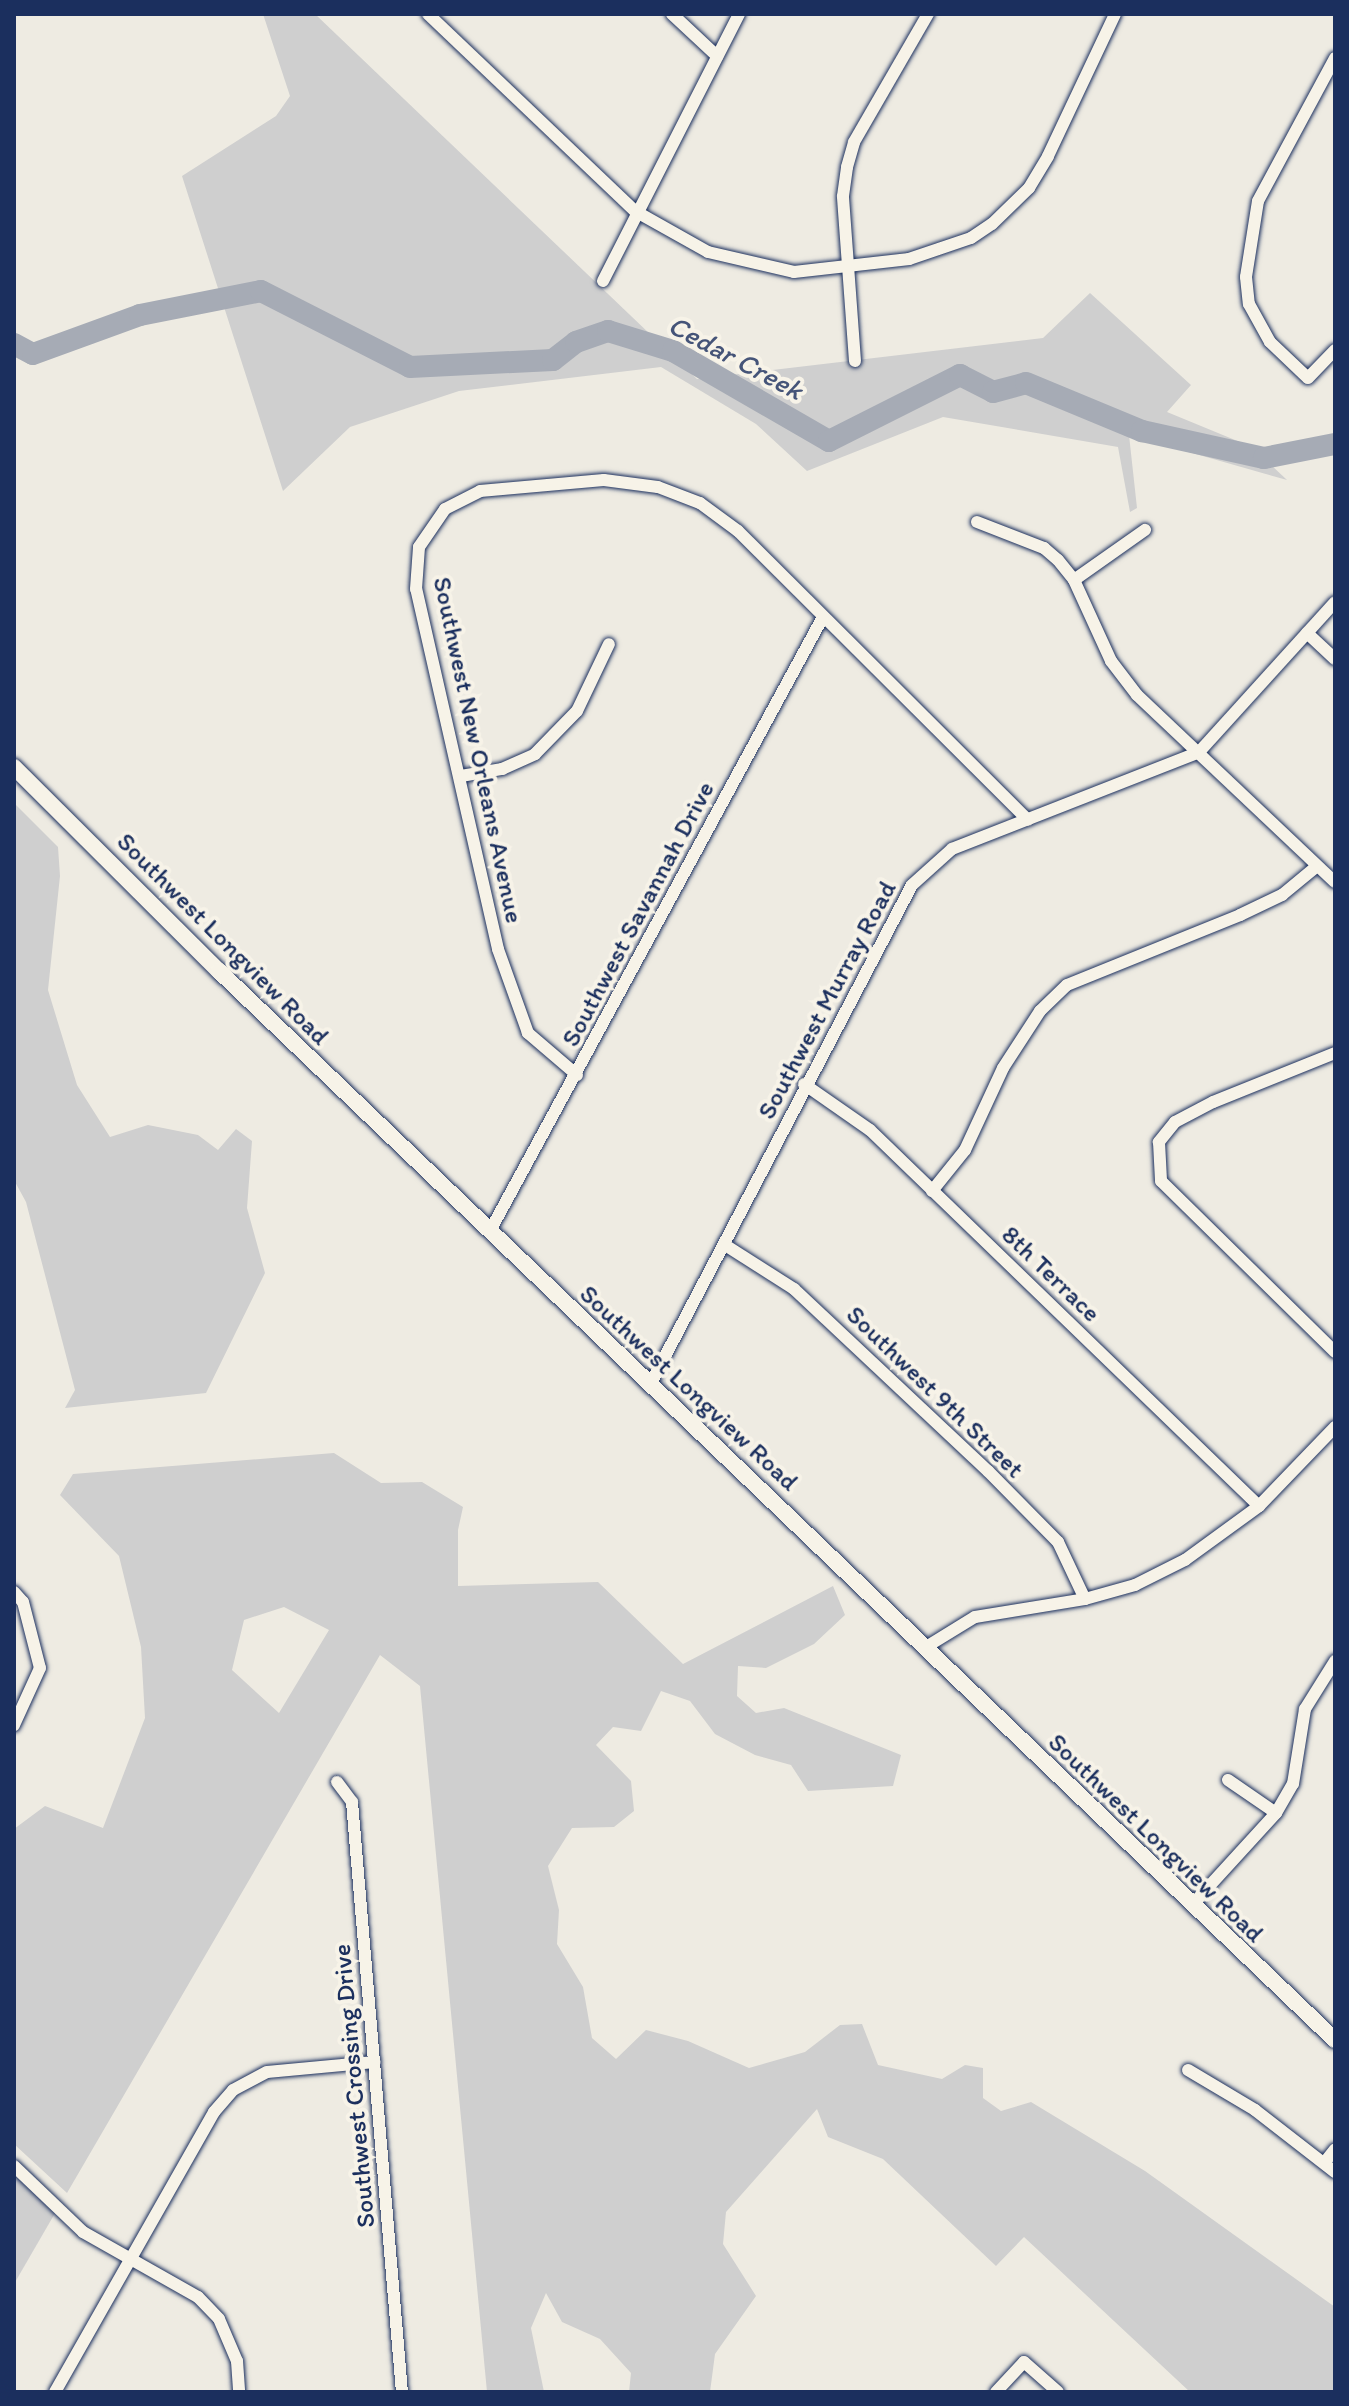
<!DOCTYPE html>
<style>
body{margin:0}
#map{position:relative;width:1349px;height:2406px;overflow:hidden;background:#eeebe2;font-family:Itim,sans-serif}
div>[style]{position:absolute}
.green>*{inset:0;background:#cfcfcf}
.river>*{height:22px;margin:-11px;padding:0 11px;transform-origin:11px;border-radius:11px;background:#a6abb5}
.roads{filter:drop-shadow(0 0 2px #1b2f5e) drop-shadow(0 0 2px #1b2f5e)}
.minor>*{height:12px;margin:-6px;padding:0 6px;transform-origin:6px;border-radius:6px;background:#f7f3e8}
.tertiary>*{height:16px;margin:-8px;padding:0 8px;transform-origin:8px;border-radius:8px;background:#f7f3e8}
span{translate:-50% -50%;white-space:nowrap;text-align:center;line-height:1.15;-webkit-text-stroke:8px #f7f3e8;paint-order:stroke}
.street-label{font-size:26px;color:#1b2f5e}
.water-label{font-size:28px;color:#455478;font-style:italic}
.frame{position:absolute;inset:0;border:16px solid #1b2f5e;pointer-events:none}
</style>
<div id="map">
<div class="green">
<i style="clip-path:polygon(263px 14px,315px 14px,697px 379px,1043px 338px,1090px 293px,1191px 385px,1167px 412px,1252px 447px,1287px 480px,1129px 435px,1137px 508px,1130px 512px,1118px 447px,943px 417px,807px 471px,756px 424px,661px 367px,459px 391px,350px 427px,283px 491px,182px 176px,276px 116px,290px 96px)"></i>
<i style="clip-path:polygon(14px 803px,58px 847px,60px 876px,48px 990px,77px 1085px,110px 1137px,148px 1125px,198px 1135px,218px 1150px,236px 1129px,252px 1141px,247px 1208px,265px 1273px,206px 1393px,65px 1408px,75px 1390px,26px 1202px,14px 1180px)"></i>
<i style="clip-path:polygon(evenodd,334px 1453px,381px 1483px,422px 1482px,463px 1507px,458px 1530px,458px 1586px,598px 1582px,683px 1664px,833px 1586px,845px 1615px,814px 1644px,766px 1668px,738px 1666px,737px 1696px,756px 1713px,784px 1708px,901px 1755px,893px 1786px,808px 1791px,791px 1765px,755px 1755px,715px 1734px,690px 1701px,661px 1691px,641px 1731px,613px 1727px,596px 1745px,631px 1781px,634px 1811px,614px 1827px,572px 1828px,548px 1866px,559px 1910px,557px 1944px,583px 1987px,592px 2038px,616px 2059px,646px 2030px,688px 2041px,749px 2068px,805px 2052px,840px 2025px,862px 2024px,878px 2065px,942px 2079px,965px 2065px,983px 2068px,983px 2098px,1001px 2111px,1031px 2102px,1145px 2171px,1335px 2307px,1335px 2392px,1190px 2392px,1024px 2237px,996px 2266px,883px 2159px,828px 2137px,817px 2109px,726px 2212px,723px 2244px,756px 2296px,715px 2354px,710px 2392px,629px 2392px,631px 2373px,600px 2339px,562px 2322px,546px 2293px,531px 2328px,544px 2392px,487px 2392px,420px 1686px,380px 1655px,67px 2193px,14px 2144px,14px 1829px,45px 1806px,103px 1828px,145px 1718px,141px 1647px,119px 1556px,60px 1495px,73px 1474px,334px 1453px,284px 1607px,329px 1630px,279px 1713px,232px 1670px,244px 1620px,284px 1607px)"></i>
<i style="clip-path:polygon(14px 2168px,58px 2208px,14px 2284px)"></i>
</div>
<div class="river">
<i style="left:14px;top:344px;width:21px;rotate:28deg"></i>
<i style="left:33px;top:354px;width:114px;rotate:-20deg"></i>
<i style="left:140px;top:315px;width:123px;rotate:-11.2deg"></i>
<i style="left:261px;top:291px;width:167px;rotate:27deg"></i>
<i style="left:410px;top:367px;width:143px;rotate:-2.8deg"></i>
<i style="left:553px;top:360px;width:29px;rotate:-38deg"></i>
<i style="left:576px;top:342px;width:34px;rotate:-19deg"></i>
<i style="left:608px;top:331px;width:68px;rotate:17.1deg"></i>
<i style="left:673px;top:351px;width:180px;rotate:30deg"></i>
<i style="left:829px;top:441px;width:147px;rotate:-26.7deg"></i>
<i style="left:960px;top:375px;width:37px;rotate:27deg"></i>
<i style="left:993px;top:392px;width:34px;rotate:-15deg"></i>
<i style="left:1026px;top:383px;width:126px;rotate:22.5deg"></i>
<i style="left:1142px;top:431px;width:125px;rotate:12.5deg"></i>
<i style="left:1264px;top:458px;width:72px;rotate:-11.2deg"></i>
</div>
<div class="roads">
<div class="minor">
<i style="left:428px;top:14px;width:286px;rotate:43.6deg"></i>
<i style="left:635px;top:211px;width:84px;rotate:29.3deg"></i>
<i style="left:708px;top:252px;width:88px;rotate:13.1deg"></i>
<i style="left:794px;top:272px;width:116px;rotate:-6.4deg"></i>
<i style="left:909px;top:259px;width:65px;rotate:-18.7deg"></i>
<i style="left:971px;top:238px;width:25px;rotate:-34deg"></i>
<i style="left:992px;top:224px;width:52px;rotate:-44.2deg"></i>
<i style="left:1029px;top:188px;width:37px;rotate:-59deg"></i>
<i style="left:1048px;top:156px;width:157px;rotate:-64.7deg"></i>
<i style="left:672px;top:14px;width:62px;rotate:43deg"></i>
<i style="left:1335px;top:58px;width:162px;rotate:118.3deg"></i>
<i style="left:1258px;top:201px;width:77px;rotate:99deg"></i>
<i style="left:1246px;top:277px;width:27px;rotate:84deg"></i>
<i style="left:1249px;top:304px;width:43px;rotate:61.1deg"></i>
<i style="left:1270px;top:342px;width:52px;rotate:43.5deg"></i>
<i style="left:1308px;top:378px;width:39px;rotate:-46deg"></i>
<i style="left:603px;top:281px;width:300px;rotate:-63deg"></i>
<i style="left:855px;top:361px;width:165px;rotate:-94.2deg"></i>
<i style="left:843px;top:196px;width:29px;rotate:-82deg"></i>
<i style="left:847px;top:167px;width:26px;rotate:-74deg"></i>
<i style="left:854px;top:142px;width:148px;rotate:-60deg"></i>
<i style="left:977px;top:522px;width:72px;rotate:21.2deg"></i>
<i style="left:1044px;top:548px;width:18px;rotate:41deg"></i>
<i style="left:1058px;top:560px;width:26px;rotate:51deg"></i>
<i style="left:1074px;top:580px;width:89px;rotate:65.4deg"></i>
<i style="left:1111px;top:661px;width:43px;rotate:52.6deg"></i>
<i style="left:1137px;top:695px;width:272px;rotate:43.4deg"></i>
<i style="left:1074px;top:580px;width:87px;rotate:-35.2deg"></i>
<i style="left:1307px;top:633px;width:38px;rotate:43deg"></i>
<i style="left:461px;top:776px;width:42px;rotate:-9.7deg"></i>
<i style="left:502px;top:769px;width:36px;rotate:-24deg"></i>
<i style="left:535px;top:754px;width:60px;rotate:-45.7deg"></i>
<i style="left:577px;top:711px;width:74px;rotate:-64.5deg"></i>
<i style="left:1335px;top:1053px;width:131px;rotate:158.1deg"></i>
<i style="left:1213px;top:1102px;width:43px;rotate:152.2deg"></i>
<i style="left:1175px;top:1122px;width:26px;rotate:129deg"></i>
<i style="left:1159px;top:1142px;width:39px;rotate:87deg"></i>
<i style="left:1161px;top:1181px;width:244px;rotate:44.5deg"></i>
<i style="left:577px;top:1075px;width:65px;rotate:-139.4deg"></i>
<i style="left:528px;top:1033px;width:89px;rotate:-109.7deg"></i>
<i style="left:498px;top:949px;width:369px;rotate:-102.8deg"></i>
<i style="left:416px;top:589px;width:42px;rotate:-85.9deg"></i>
<i style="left:419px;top:547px;width:46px;rotate:-55.6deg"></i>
<i style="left:445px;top:509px;width:39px;rotate:-27deg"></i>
<i style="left:480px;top:491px;width:124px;rotate:-5.1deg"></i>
<i style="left:604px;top:480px;width:54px;rotate:7.4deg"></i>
<i style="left:658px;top:487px;width:45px;rotate:20.9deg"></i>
<i style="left:700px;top:503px;width:47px;rotate:36.4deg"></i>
<i style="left:738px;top:531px;width:409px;rotate:44.9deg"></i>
<i style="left:804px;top:1084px;width:80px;rotate:34.9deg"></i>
<i style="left:870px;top:1130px;width:541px;rotate:44.03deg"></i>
<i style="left:932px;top:1191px;width:53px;rotate:-51.2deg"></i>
<i style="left:965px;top:1150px;width:90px;rotate:-65.1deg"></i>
<i style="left:1003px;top:1068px;width:68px;rotate:-57deg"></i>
<i style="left:1040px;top:1011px;width:37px;rotate:-44deg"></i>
<i style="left:1067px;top:985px;width:187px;rotate:-22deg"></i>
<i style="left:1240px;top:915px;width:47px;rotate:-25.5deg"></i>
<i style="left:1282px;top:895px;width:45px;rotate:-39.6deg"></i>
<i style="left:490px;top:1231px;width:698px;rotate:-61.53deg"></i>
<i style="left:725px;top:1245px;width:82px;rotate:32.5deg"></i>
<i style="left:794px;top:1289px;width:266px;rotate:43.2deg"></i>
<i style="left:988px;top:1471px;width:100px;rotate:45.4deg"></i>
<i style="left:1058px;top:1542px;width:63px;rotate:64.7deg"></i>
<i style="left:650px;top:1385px;width:564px;rotate:-62.35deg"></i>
<i style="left:912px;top:885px;width:54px;rotate:-42deg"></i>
<i style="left:952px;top:849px;width:265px;rotate:-21.4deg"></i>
<i style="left:1199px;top:752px;width:202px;rotate:-47.8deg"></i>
<i style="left:14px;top:1592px;width:13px;rotate:48deg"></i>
<i style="left:23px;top:1602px;width:68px;rotate:75.6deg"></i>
<i style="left:40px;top:1668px;width:63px;rotate:114.5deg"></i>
<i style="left:926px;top:1647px;width:57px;rotate:-31.5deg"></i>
<i style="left:975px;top:1617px;width:111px;rotate:-9.3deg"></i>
<i style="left:1085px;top:1599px;width:52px;rotate:-15.6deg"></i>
<i style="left:1135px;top:1585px;width:56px;rotate:-26.6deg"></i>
<i style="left:1185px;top:1560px;width:92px;rotate:-36.1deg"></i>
<i style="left:1259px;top:1506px;width:110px;rotate:-46.1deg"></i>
<i style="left:1228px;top:1780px;width:58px;rotate:34.5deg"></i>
<i style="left:337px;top:1782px;width:25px;rotate:53deg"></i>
<i style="left:352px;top:1802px;width:592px;rotate:85.16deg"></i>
<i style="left:1192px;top:1905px;width:125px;rotate:-47.6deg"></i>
<i style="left:1276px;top:1813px;width:34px;rotate:-60deg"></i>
<i style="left:1293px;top:1784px;width:76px;rotate:-80.9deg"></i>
<i style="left:1305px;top:1709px;width:57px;rotate:-58deg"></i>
<i style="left:1188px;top:2070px;width:78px;rotate:30.8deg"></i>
<i style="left:1255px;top:2110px;width:101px;rotate:37.8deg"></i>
<i style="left:1325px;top:2162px;width:16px;rotate:-52deg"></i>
<i style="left:14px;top:2166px;width:95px;rotate:43.7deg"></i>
<i style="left:83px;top:2232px;width:132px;rotate:29.5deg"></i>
<i style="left:198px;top:2297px;width:30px;rotate:46deg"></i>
<i style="left:219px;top:2319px;width:46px;rotate:66.8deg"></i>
<i style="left:237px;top:2361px;width:31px;rotate:86deg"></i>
<i style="left:55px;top:2392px;width:322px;rotate:-60.4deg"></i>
<i style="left:214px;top:2112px;width:29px;rotate:-49deg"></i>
<i style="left:233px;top:2090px;width:38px;rotate:-28deg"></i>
<i style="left:267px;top:2072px;width:108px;rotate:-5.3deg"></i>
<i style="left:996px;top:2392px;width:41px;rotate:-47deg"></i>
<i style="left:1024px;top:2362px;width:45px;rotate:41.4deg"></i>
</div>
<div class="tertiary">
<i style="left:14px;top:767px;width:289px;rotate:44.9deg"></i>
<i style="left:219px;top:971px;width:1545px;rotate:43.77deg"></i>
</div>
</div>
<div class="street-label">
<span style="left:478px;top:750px;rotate:78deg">Southwest New Orleans Avenue</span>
<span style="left:638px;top:914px;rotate:-62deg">Southwest Savannah Drive</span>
<span style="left:223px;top:939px;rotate:45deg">Southwest Longview Road</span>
<span style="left:827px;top:1000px;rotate:-62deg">Southwest Murray Road</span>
<span style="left:1051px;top:1274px;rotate:44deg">8th Terrace</span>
<span style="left:689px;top:1388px;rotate:43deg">Southwest Longview Road</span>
<span style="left:935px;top:1392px;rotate:44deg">Southwest 9th Street</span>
<span style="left:1156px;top:1838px;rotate:44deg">Southwest Longview Road</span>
<span style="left:354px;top:2086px;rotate:-95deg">Southwest Crossing Drive</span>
</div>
<div class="water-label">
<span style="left:736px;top:357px;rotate:28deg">Cedar Creek</span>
</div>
<div class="frame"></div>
</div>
